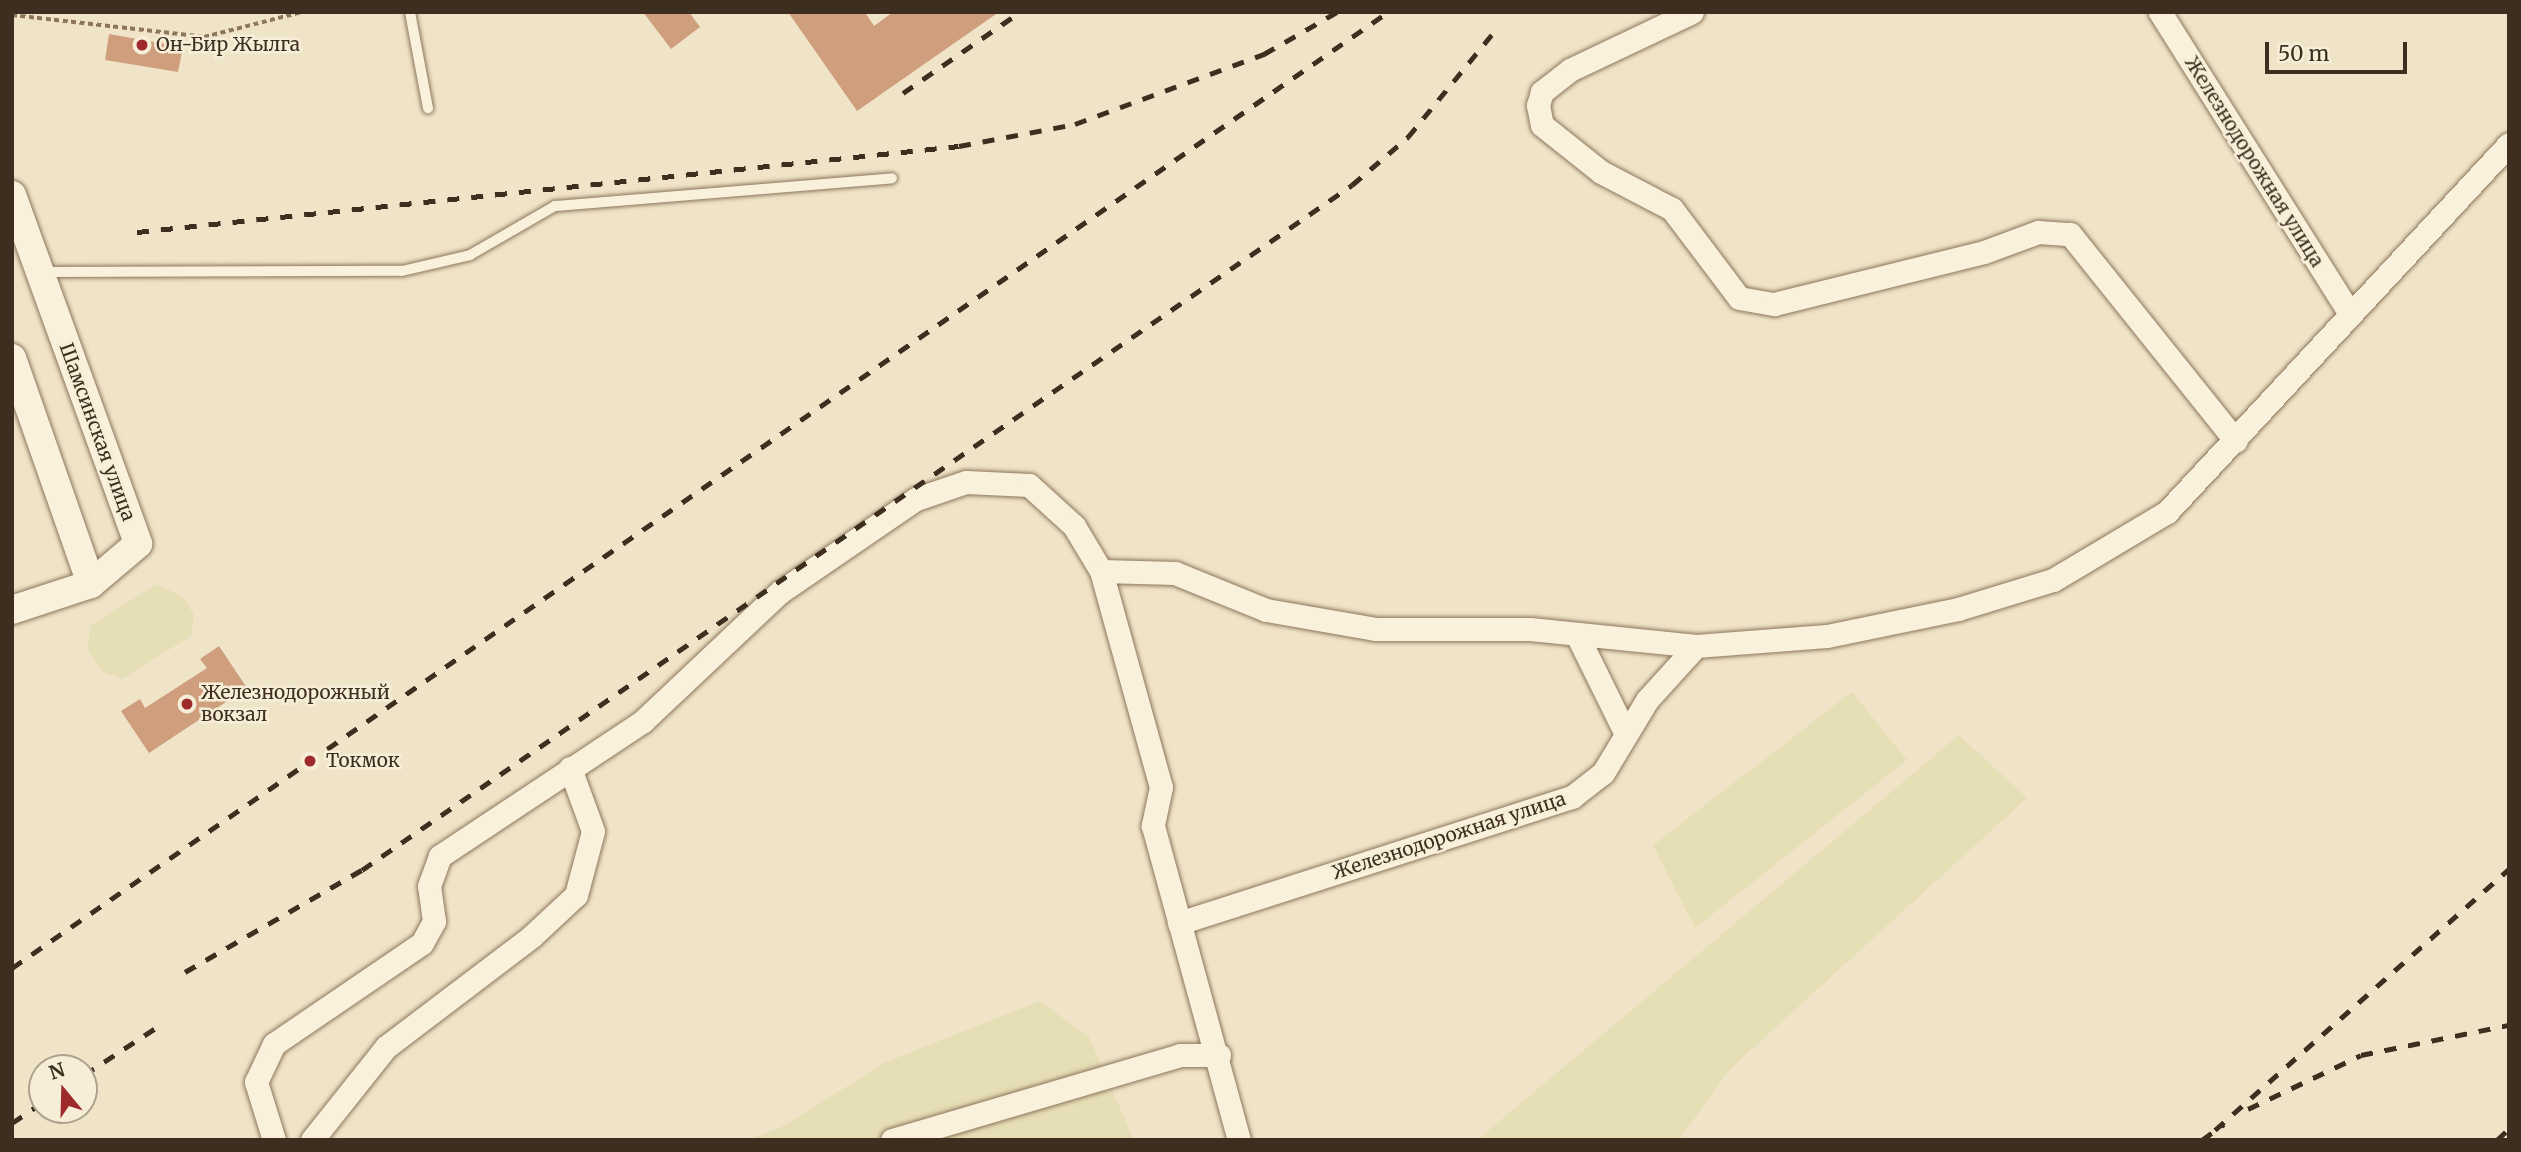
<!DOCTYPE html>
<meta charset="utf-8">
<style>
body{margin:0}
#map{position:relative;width:2521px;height:1152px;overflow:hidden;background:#f0e4c8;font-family:Merriweather,serif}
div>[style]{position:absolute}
.farmland>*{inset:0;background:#e6deb5}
.building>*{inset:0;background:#cf9f7d}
.path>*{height:3.5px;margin-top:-1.75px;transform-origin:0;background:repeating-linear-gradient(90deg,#8d765c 0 5px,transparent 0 8.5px)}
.roads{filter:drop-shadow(0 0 2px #8d765c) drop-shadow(0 0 2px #8d765c)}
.service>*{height:10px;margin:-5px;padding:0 5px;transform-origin:5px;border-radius:5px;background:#faf1dc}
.minor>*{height:23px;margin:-11.5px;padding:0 11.5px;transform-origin:11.5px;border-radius:11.5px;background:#faf1dc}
.tertiary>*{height:28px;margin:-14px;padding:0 14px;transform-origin:14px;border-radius:14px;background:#faf1dc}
.rail>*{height:5px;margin-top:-2.5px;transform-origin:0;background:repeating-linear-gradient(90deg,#3d2e20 0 12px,transparent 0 24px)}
.dots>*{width:19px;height:19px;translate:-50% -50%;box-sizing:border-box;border:4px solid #f7eed8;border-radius:50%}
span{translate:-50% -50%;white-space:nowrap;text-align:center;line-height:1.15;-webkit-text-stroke:5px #f7eed8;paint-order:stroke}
.poi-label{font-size:19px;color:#3d2e20}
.left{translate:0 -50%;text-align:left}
.street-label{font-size:19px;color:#3d2e20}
.frame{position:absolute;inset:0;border:14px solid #3d2e20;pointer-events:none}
.north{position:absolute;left:28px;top:1054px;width:70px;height:70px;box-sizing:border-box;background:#f7eed8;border:2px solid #ada18e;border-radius:50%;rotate:341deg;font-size:19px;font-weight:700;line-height:28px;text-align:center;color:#3d2e20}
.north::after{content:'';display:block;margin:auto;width:24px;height:32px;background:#9e2a2b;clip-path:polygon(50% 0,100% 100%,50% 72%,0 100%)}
.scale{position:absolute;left:2265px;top:42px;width:142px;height:32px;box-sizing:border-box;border:4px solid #3d2e20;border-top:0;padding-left:9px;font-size:21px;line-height:24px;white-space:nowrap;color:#3d2e20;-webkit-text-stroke:5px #f7eed8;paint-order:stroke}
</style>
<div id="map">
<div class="farmland">
<i style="clip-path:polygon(157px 584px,182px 596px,194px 615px,191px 636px,122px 679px,103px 672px,87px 649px,91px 625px)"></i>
<i style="clip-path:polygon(1852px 692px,1907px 760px,1695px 928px,1653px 845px)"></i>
<i style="clip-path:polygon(1959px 735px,2027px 798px,1730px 1069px,1679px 1140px,1477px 1140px)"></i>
<i style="clip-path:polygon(1040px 1001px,1089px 1037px,1134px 1140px,748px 1140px,780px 1128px,886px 1062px)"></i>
</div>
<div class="building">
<i style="clip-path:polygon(643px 12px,689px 12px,700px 27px,671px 49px)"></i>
<i style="clip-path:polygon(788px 12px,865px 12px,874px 26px,893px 12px,999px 12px,857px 111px)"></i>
<i style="clip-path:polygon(109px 34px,183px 47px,178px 72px,105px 60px)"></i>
<i style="clip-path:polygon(219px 646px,247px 688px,149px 753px,121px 711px,140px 699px,145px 708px,207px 668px,200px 659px)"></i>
</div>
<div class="path">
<i style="left:12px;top:15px;width:193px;rotate:6.5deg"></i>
<i style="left:204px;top:37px;width:101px;rotate:-14.3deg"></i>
</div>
<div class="roads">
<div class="service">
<i style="left:410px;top:12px;width:98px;rotate:79.4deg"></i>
<i style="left:43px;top:272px;width:359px;rotate:-0.2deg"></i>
<i style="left:402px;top:271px;width:70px;rotate:-13.2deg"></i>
<i style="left:470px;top:255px;width:98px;rotate:-30deg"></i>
<i style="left:555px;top:206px;width:338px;rotate:-4.7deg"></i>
</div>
<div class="minor">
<i style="left:1692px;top:12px;width:135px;rotate:154.6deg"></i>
<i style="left:1570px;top:70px;width:36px;rotate:142deg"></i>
<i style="left:1542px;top:92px;width:14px;rotate:107deg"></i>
<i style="left:1538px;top:105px;width:20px;rotate:79deg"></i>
<i style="left:1542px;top:125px;width:75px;rotate:38.5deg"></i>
<i style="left:1601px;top:172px;width:80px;rotate:27.5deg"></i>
<i style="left:1672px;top:209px;width:111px;rotate:53deg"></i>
<i style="left:1739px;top:298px;width:36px;rotate:10deg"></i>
<i style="left:1774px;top:304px;width:216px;rotate:-13.9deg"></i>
<i style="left:1984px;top:252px;width:58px;rotate:-20.3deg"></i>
<i style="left:2038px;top:232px;width:32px;rotate:4deg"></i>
<i style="left:2070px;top:234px;width:265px;rotate:51.3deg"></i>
<i style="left:2160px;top:12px;width:355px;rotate:57.8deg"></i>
<i style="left:1101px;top:571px;width:74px;rotate:1.5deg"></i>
<i style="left:1175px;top:573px;width:98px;rotate:22.1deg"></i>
<i style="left:1266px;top:610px;width:112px;rotate:9.8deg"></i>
<i style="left:1376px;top:629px;width:154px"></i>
<i style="left:1530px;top:629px;width:167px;rotate:5.8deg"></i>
<i style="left:1696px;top:646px;width:131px;rotate:-4.4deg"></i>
<i style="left:1827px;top:636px;width:134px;rotate:-11.6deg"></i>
<i style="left:1958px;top:609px;width:99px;rotate:-17deg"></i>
<i style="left:2053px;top:580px;width:133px;rotate:-30.8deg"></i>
<i style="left:2167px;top:512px;width:502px;rotate:-47.1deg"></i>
<i style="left:1579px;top:639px;width:104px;rotate:63.7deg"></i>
<i style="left:1179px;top:923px;width:413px;rotate:-17.8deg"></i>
<i style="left:1572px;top:797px;width:39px;rotate:-38deg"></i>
<i style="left:1603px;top:773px;width:85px;rotate:-58.9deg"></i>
<i style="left:1647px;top:700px;width:73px;rotate:-47.8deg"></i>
<i style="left:274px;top:1140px;width:61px;rotate:-107.2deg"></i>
<i style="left:256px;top:1082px;width:42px;rotate:-64.7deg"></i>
<i style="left:274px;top:1044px;width:179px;rotate:-34.3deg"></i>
<i style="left:422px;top:943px;width:25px;rotate:-61deg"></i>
<i style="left:434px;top:921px;width:35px;rotate:-98deg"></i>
<i style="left:429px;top:886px;width:32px;rotate:-70deg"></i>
<i style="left:440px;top:856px;width:244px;rotate:-33.6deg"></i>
<i style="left:643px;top:721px;width:188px;rotate:-43.3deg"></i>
<i style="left:780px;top:592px;width:165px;rotate:-34.4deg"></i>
<i style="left:916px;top:499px;width:53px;rotate:-18.8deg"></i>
<i style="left:966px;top:482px;width:63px;rotate:2.7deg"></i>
<i style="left:1029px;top:485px;width:61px;rotate:42.3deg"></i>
<i style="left:1074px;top:526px;width:52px;rotate:59deg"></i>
<i style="left:1101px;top:571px;width:224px;rotate:74.5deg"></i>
<i style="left:1161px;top:787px;width:40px;rotate:102deg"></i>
<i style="left:1153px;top:826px;width:326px;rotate:74.7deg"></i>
<i style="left:312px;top:1140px;width:119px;rotate:-51.5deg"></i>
<i style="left:386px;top:1047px;width:183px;rotate:-37.2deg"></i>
<i style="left:532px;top:936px;width:60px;rotate:-43deg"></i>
<i style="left:576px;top:895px;width:66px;rotate:-75.1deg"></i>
<i style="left:593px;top:831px;width:67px;rotate:-110.1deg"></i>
<i style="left:892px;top:1140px;width:300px;rotate:-16.4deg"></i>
<i style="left:1180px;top:1055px;width:39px"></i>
</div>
<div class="tertiary">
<i style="left:12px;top:195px;width:371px;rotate:70.1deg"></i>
<i style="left:138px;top:544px;width:62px;rotate:139.6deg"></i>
<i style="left:91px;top:584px;width:83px;rotate:161.8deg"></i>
<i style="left:12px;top:358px;width:239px;rotate:70.7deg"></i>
</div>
</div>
<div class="rail">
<i style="left:903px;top:93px;width:142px;rotate:-34.7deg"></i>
<i style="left:137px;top:232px;width:826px;rotate:-5.97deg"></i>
<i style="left:959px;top:146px;width:118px;rotate:-10.7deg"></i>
<i style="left:1075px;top:124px;width:202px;rotate:-20.3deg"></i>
<i style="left:1264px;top:54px;width:84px;rotate:-29.9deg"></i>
<i style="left:12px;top:968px;width:1676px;rotate:-34.79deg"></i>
<i style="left:185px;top:972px;width:204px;rotate:-30deg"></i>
<i style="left:362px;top:870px;width:1204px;rotate:-34.68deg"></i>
<i style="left:1352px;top:185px;width:74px;rotate:-40.6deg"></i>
<i style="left:1408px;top:137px;width:136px;rotate:-50.7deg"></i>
<i style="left:84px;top:1075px;width:91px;rotate:-33.3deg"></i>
<i style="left:2248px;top:1109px;width:125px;rotate:-25.5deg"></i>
<i style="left:2361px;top:1055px;width:151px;rotate:-11.5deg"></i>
<i style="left:12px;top:1123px;width:36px;rotate:-34deg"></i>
<i style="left:2215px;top:1130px;width:393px;rotate:-41.6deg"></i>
<i style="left:2202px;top:1140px;width:27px;rotate:-36deg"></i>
<i style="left:2497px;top:1140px;width:16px;rotate:-43deg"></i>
</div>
<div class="dots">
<i style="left:142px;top:45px;background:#9e2a2b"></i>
<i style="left:187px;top:704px;background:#9e2a2b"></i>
<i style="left:310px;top:761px;background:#9e2a2b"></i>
</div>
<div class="poi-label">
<span class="left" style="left:156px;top:45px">Он-Бир Жылга</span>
<span class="left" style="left:201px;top:704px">Железнодорожный<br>вокзал</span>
<span class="left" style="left:326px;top:761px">Токмок</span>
</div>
<div class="street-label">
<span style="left:2254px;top:162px;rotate:58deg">Железнодорожная улица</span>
<span style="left:97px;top:432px;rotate:70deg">Шамсинская улица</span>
<span style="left:1449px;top:836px;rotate:-18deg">Железнодорожная улица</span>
</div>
<div class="frame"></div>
<div class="north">N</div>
<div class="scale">50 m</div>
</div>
